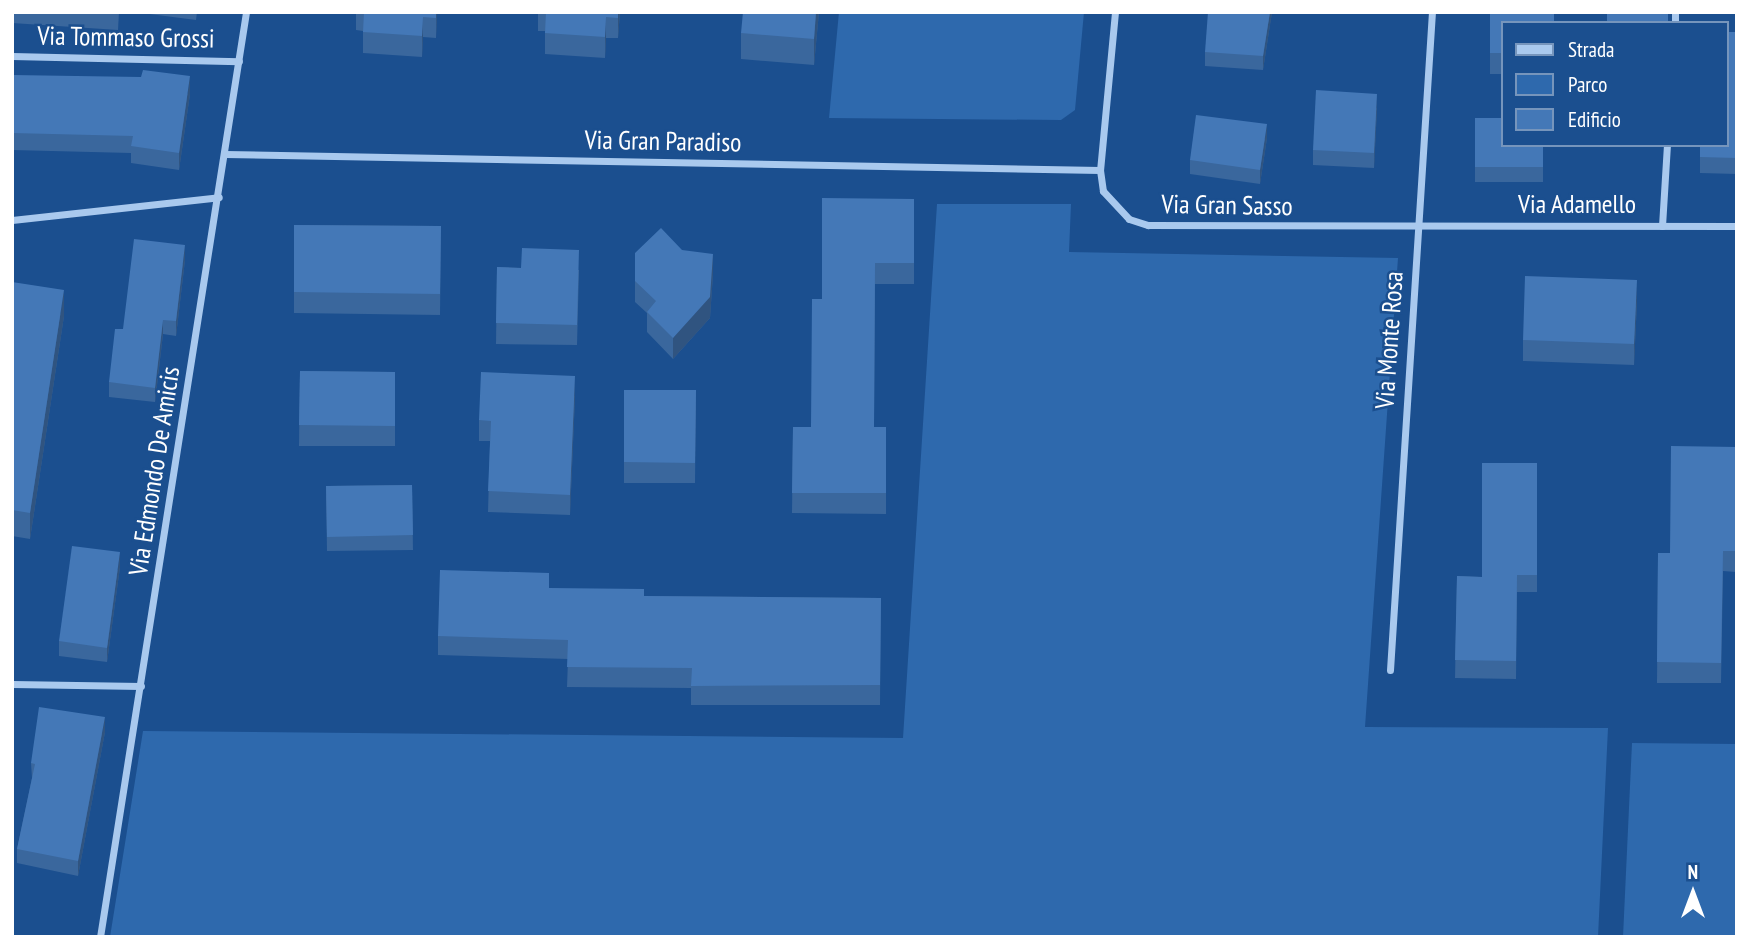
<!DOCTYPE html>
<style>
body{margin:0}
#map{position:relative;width:1749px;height:949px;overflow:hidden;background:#1b4f8f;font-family:"PT Sans Narrow",sans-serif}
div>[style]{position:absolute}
.green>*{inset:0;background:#2e69ad}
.street>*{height:7px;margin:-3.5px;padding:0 3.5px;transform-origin:3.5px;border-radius:3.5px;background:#a9c9ee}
.wall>*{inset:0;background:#3a679d}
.shaded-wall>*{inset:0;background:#305480}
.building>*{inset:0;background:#4478b7}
span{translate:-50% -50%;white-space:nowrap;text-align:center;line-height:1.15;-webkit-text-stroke:5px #1b4f8f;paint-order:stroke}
.street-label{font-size:26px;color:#fff}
.frame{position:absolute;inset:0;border:14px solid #fff;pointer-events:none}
.legend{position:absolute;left:1501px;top:21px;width:228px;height:126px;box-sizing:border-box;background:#1b4f8f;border:2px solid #7695bc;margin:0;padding:9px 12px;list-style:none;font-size:21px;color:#fff}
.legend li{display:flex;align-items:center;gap:14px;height:35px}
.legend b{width:35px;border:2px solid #7695bc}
.north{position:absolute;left:1658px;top:858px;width:70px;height:70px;-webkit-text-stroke:5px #1b4f8f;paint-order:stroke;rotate:0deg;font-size:19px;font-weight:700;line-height:28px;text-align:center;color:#fff}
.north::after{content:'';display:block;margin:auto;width:24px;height:32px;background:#fff;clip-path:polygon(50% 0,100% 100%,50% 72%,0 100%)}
</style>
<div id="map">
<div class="green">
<i style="clip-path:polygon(839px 12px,1084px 12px,1075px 110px,1061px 120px,829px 118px)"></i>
<i style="clip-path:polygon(937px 204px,1071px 204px,1069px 252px,1398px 258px,1365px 727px,1608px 728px,1598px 937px,110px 937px,143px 731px,903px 738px)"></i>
<i style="clip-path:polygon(1632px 743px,1737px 744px,1737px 937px,1623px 937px)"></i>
</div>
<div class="street">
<i style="left:1115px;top:12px;width:159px;rotate:95.4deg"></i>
<i style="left:1100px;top:170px;width:21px;rotate:82deg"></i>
<i style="left:1103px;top:191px;width:38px;rotate:47deg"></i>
<i style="left:1129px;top:219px;width:20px;rotate:18deg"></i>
<i style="left:1148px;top:225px;width:589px;rotate:0.1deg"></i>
<i style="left:1675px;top:23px;width:11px;rotate:-90deg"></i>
<i style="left:12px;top:56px;width:227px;rotate:1.3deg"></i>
<i style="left:225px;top:154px;width:875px;rotate:1.05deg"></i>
<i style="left:12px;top:220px;width:208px;rotate:-6.3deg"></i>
<i style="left:1662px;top:226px;width:81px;rotate:-86.5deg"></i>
<i style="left:1390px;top:670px;width:659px;rotate:-86.35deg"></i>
<i style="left:12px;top:684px;width:129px;rotate:0.9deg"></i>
<i style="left:100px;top:937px;width:936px;rotate:-81.03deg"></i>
</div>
<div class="wall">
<i style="clip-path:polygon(12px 12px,119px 12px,118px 30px,12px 23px)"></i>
<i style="clip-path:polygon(134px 12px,197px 12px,196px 20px)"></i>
<i style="clip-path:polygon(356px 12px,437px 12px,436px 38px,423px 37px,422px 57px,363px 53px,363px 31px,356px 30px)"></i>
<i style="clip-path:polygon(538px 12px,620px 12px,618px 38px,606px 38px,605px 58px,545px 54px,545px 31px,538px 31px)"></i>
<i style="clip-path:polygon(819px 12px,814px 65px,741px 59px,741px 33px)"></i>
<i style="clip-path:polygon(1272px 12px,1263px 70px,1205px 66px,1205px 52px)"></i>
<i style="clip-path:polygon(1490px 12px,1502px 23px,1502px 74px,1490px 74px)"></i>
<i style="clip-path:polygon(1737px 32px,1737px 174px,1700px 173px,1700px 145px)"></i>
<i style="clip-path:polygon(12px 75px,190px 94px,179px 170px,131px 163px,131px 153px,12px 150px)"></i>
<i style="clip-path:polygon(1377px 108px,1374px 168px,1313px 165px,1313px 150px)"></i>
<i style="clip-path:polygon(1475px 118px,1543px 145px,1543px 182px,1475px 182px)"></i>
<i style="clip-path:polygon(1267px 138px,1260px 184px,1190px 174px,1190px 160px)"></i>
<i style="clip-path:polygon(914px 199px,914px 284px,875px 284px,874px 427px,886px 427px,886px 514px,792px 513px,793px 427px,811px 427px,822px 299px)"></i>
<i style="clip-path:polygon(294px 225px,441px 226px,440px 315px,294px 313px)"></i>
<i style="clip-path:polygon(682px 250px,713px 274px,710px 318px,673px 359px,647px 332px,647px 313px,635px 302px,635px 253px)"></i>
<i style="clip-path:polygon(185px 260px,176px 336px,163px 334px,155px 402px,109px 397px,109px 382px)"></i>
<i style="clip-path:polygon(497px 267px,579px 270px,577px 345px,496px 344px)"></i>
<i style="clip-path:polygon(12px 282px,64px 316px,30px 539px,12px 536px)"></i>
<i style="clip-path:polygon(1637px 301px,1634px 365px,1523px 361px,1523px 340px)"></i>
<i style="clip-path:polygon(300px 371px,395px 372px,395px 446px,299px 446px)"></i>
<i style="clip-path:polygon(624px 390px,696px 390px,695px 483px,624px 483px)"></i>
<i style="clip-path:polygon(575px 396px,570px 515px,488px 512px,490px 441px,479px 441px,479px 420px)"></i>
<i style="clip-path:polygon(1737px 447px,1736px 572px,1723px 571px,1721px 683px,1657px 683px,1658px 553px,1670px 553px)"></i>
<i style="clip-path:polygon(1537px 463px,1537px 592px,1517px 592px,1516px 679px,1455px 678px,1457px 576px,1482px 577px)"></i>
<i style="clip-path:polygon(412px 485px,413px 550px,327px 551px,326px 486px)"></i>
<i style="clip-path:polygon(120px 567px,107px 662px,59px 656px,59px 641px)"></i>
<i style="clip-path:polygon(549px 588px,644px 596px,881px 598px,880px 705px,691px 705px,691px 688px,567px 687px,568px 659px,438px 655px,438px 636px)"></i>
<i style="clip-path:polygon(105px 732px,78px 876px,17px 863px,17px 849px,32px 778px,31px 763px)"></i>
</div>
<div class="shaded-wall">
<i style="clip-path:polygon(436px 12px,437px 12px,436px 38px)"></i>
<i style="clip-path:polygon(618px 12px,620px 12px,618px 38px)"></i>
<i style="clip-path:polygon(816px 12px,819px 12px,814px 65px,814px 39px)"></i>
<i style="clip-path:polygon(1270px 12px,1272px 12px,1263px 70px,1263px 56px)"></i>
<i style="clip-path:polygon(423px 17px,423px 37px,422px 57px,422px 36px)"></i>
<i style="clip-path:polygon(606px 17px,606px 38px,605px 58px,605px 37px)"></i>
<i style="clip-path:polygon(190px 76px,190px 94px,179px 170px,179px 153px)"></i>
<i style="clip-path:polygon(1377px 94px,1377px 108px,1374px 168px,1374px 153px)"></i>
<i style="clip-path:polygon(1267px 124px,1267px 138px,1260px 184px,1260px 170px)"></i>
<i style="clip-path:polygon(185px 245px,185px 260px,176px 336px,176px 321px)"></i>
<i style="clip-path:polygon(713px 254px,713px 274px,710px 318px,673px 359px,673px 338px)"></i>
<i style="clip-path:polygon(1637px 280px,1637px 301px,1634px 365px,1634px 344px)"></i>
<i style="clip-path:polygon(64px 290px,64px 316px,30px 539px,30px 513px)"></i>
<i style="clip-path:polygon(163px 320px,163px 334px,155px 402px,155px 388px)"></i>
<i style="clip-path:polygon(575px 376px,575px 396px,570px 515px,570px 495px)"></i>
<i style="clip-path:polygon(120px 552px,120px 567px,107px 662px,107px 648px)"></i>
<i style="clip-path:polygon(105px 717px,105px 732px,78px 876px,78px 861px)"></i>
</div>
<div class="building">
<i style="clip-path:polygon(364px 12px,436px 12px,436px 18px,423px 17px,422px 36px,363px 32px)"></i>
<i style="clip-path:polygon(546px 12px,618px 12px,618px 18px,606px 17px,605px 37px,545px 33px)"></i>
<i style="clip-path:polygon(743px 12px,816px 12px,814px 39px,741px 33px)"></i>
<i style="clip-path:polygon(1208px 12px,1270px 12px,1263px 56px,1205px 52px)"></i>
<i style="clip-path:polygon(1490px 12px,1554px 12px,1554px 23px,1502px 23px,1502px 53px,1490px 53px)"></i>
<i style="clip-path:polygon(1607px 12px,1668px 12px,1668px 23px,1607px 23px)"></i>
<i style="clip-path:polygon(1726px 32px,1737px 32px,1737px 158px,1700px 157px,1700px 145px,1726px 145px)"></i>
<i style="clip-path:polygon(143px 70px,190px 76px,179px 153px,131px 146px,133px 136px,12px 133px,12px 75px,141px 77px)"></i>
<i style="clip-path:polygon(1316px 90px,1377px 94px,1374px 153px,1313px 150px)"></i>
<i style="clip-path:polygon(1196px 115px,1267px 124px,1260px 170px,1190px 160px)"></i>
<i style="clip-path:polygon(1475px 118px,1502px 118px,1502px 145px,1543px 145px,1543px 167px,1475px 167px)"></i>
<i style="clip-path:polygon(822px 198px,914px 199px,914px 263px,875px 263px,874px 427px,886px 427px,886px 493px,792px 493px,793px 427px,811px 427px,812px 299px,822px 299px)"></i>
<i style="clip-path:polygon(294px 225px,441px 226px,440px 294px,294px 292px)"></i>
<i style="clip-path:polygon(661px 228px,682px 250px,713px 254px,710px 297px,673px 338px,647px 312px,656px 301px,635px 281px,635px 253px)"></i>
<i style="clip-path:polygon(134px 239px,185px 245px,176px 321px,163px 320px,155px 388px,109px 382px,115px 329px,123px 329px)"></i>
<i style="clip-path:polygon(522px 248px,579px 250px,577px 325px,496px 323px,497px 267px,521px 268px)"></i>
<i style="clip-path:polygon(1525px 276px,1637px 280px,1634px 344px,1523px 340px)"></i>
<i style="clip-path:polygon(12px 282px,64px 290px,30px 513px,12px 510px)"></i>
<i style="clip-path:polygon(300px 371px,395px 372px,395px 426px,299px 425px)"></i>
<i style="clip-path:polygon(481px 372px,575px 376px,570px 495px,488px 491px,491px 421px,479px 420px)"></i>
<i style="clip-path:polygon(624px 390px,696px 390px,695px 463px,624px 462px)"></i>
<i style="clip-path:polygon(1671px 446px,1737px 447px,1736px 551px,1723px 551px,1721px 663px,1657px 662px,1658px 553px,1670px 553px)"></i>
<i style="clip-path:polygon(1482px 463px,1537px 463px,1537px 575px,1517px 575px,1516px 661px,1455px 660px,1457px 576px,1482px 577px)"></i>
<i style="clip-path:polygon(412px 485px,413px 535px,327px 537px,326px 486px)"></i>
<i style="clip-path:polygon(72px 546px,120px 552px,107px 648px,59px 641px)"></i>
<i style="clip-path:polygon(440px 570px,549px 573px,549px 588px,644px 589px,644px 596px,881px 598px,880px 685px,691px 686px,692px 668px,567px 667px,568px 640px,438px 636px)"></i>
<i style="clip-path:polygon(39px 707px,105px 717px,78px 861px,17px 849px,35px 764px,31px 763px)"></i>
</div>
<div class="street-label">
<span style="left:126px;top:37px;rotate:1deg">Via Tommaso Grossi</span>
<span style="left:663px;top:141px;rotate:1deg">Via Gran Paradiso</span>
<span style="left:1577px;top:204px">Via Adamello</span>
<span style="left:1227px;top:205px;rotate:1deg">Via Gran Sasso</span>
<span style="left:1389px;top:340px;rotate:-86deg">Via Monte Rosa</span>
<span style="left:154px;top:471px;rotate:-81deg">Via Edmondo De Amicis</span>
</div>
<div class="frame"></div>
<ul class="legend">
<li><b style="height:9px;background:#a9c9ee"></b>Strada</li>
<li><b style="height:19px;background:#2e69ad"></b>Parco</li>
<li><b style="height:19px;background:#4478b7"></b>Edificio</li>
</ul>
<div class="north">N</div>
</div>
